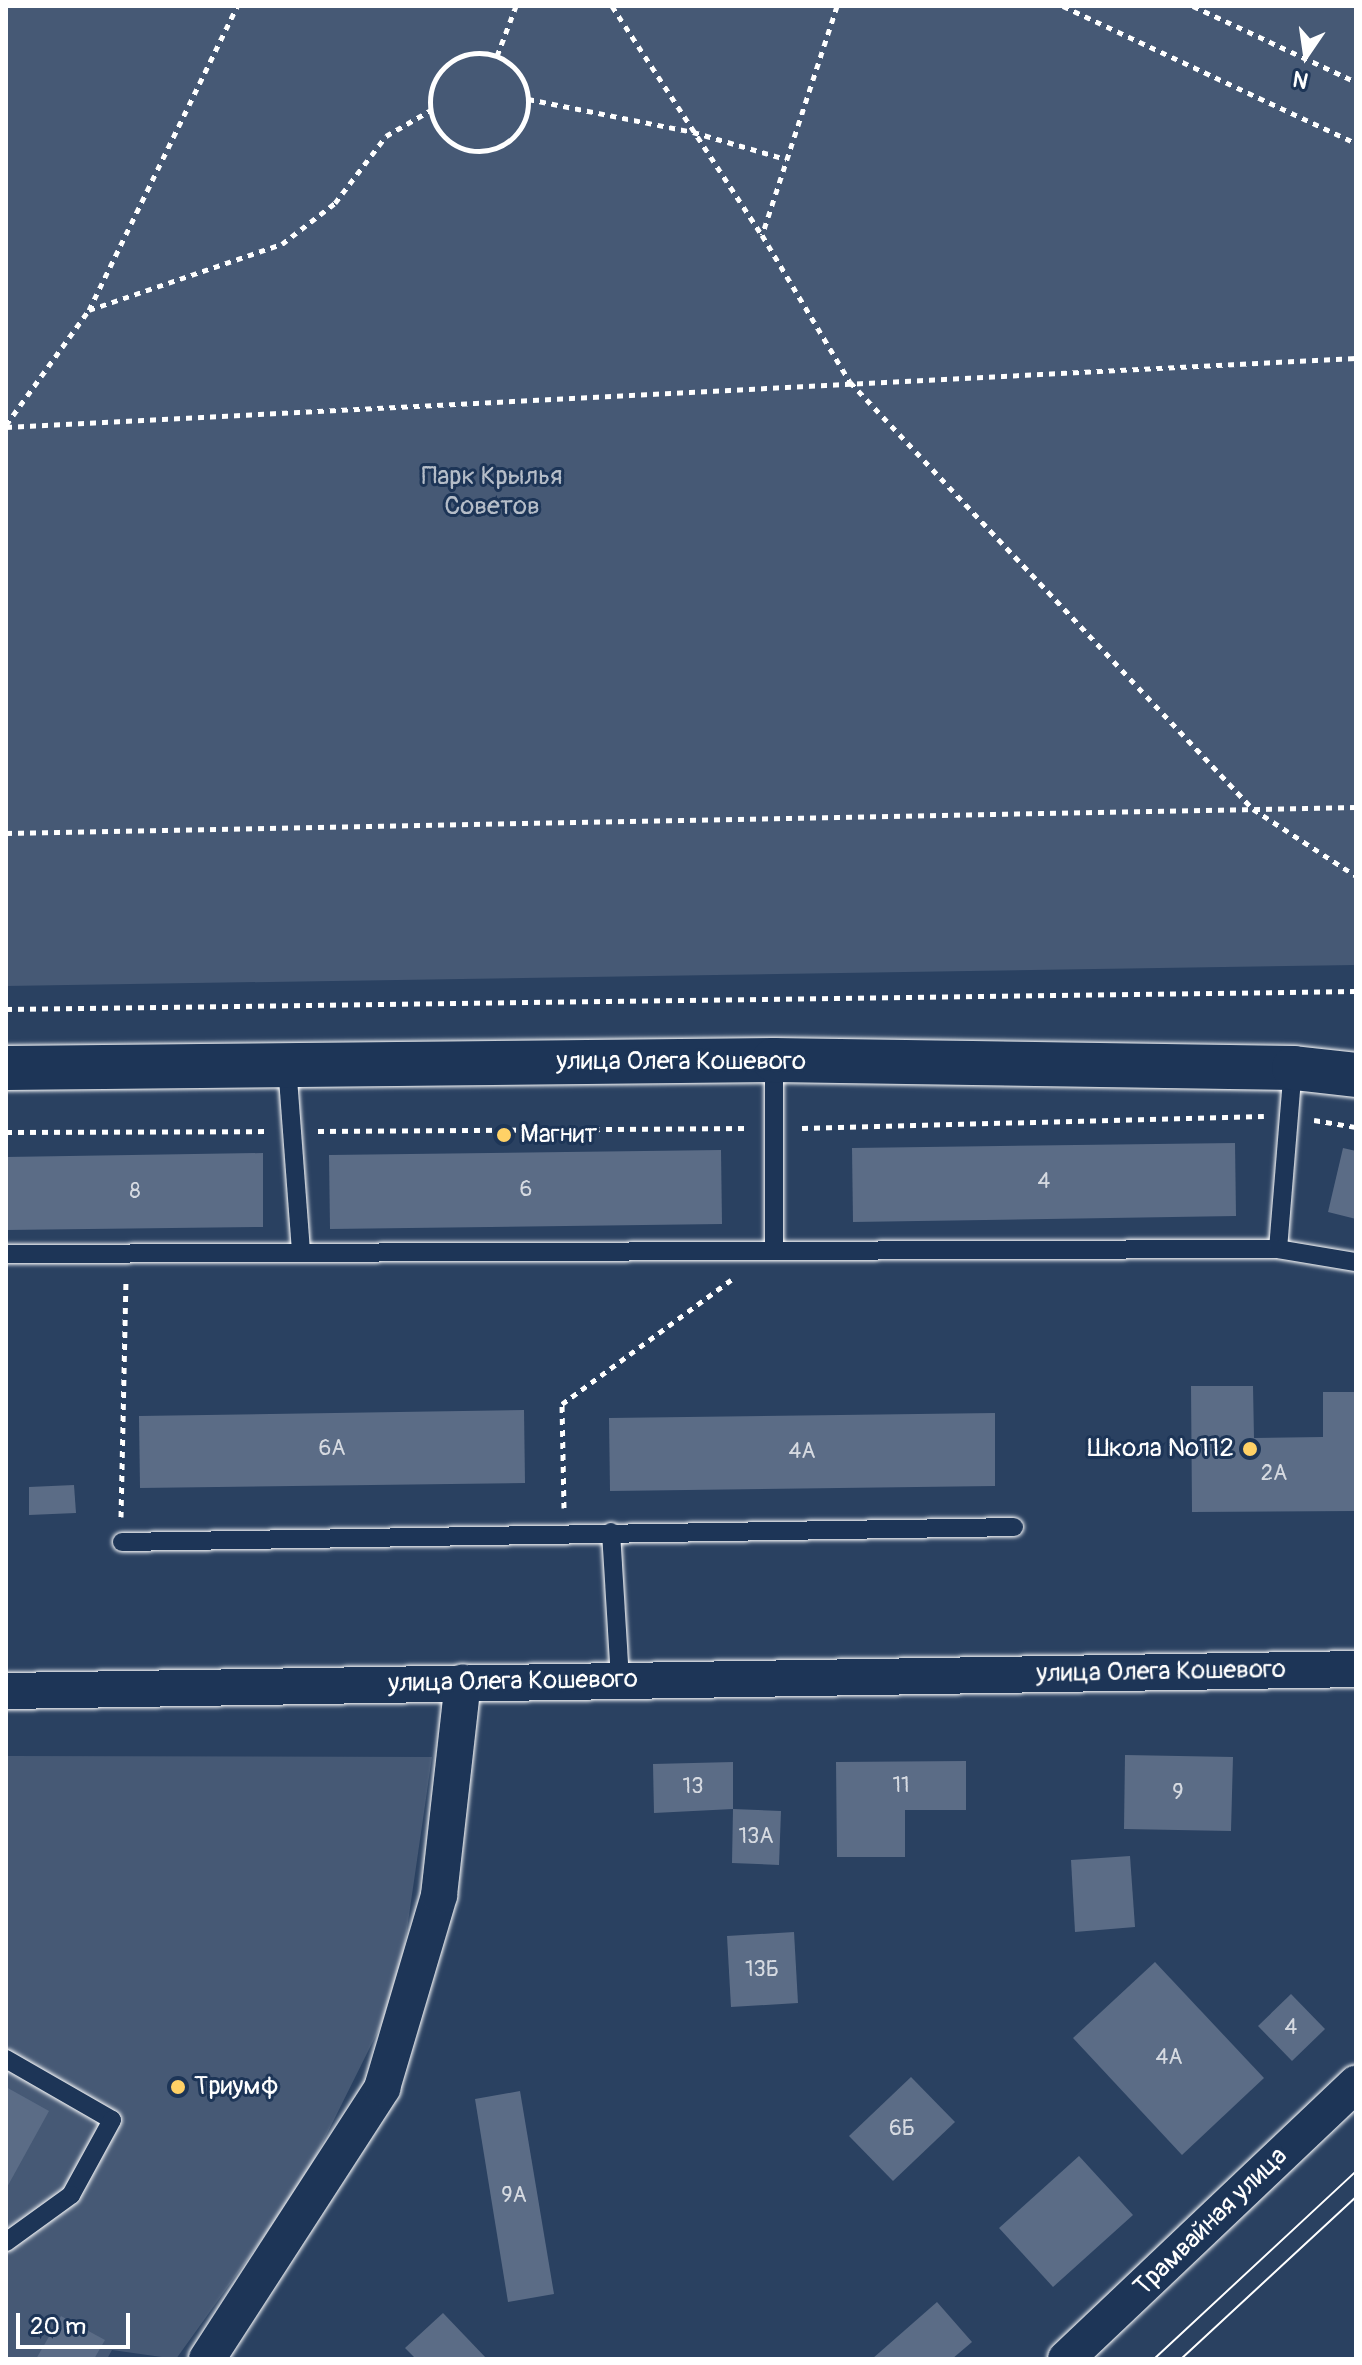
<!DOCTYPE html>
<meta charset="utf-8">
<style>
body{margin:0}
#map{position:relative;width:1362px;height:2365px;overflow:hidden;background:#2a4161;font-family:Pangolin,sans-serif}
div>[style]{position:absolute}
.green>*{inset:0;background:#465975}
.building>*{inset:0;background:#5b6c86}
.path>*{height:5px;margin-top:-2.5px;transform-origin:0;background:repeating-linear-gradient(90deg,#fff 0 6px,transparent 0 12px)}
.path>.ring{margin:-2.5px;padding:0;box-sizing:content-box;background:none;border:5px solid #fff;border-radius:50%}
.roads{filter:drop-shadow(0 0 2px #fff) drop-shadow(0 0 2px #fff)}
.lane>*{height:18px;margin:-9px;padding:0 9px;transform-origin:9px;border-radius:9px;background:#1d3557}
.street>*{height:36px;margin:-18px;padding:0 18px;transform-origin:18px;border-radius:18px;background:#1d3557}
.secondary>*{height:44px;margin:-22px;padding:0 22px;transform-origin:22px;border-radius:22px;background:#1d3557}
.tram>*{height:2px;margin:-1px;padding:0 1px;transform-origin:1px;border-radius:1px;background:#fff}
.dots>*{width:22px;height:22px;translate:-50% -50%;box-sizing:border-box;border:4px solid #1d3557;border-radius:50%}
span{translate:-50% -50%;white-space:nowrap;text-align:center;line-height:1.15;-webkit-text-stroke:6px #1d3557;paint-order:stroke}
.number-label{font-size:22px;color:#d6dae1}
.number-label span{-webkit-text-stroke-width:0}
.park-label{font-size:26px;color:#b5bdc8}
.street-label{font-size:26px;color:#fff}
.poi-label{font-size:26px;color:#fff}
.left{translate:0 -50%;text-align:left}
.right{translate:-100% -50%;text-align:right}
.frame{position:absolute;inset:0;border:8px solid #fff;pointer-events:none}
.north{position:absolute;left:1266px;top:16px;width:80px;height:80px;-webkit-text-stroke:6px #1d3557;paint-order:stroke;rotate:193deg;font-size:22px;font-weight:700;line-height:32px;text-align:center;color:#fff}
.north::after{content:'';display:block;margin:auto;width:28px;height:36px;background:#fff;clip-path:polygon(50% 0,100% 100%,50% 72%,0 100%)}
.scale{position:absolute;left:16px;top:2313px;width:114px;height:36px;box-sizing:border-box;border:4px solid #fff;border-top:0;padding-left:10px;font-size:24px;line-height:28px;white-space:nowrap;color:#fff;-webkit-text-stroke:6px #1d3557;paint-order:stroke}
</style>
<div id="map">
<div class="green">
<i style="clip-path:polygon(6px 6px,1356px 6px,1356px 965px,6px 986px)"></i>
<i style="clip-path:polygon(6px 1756px,432px 1757px,398px 1991px,303px 2182px,176px 2359px,112px 2350px,107px 2359px,6px 2359px)"></i>
</div>
<div class="building">
<i style="clip-path:polygon(1235px 1143px,1236px 1216px,853px 1222px,852px 1148px)"></i>
<i style="clip-path:polygon(1343px 1148px,1356px 1151px,1356px 1219px,1328px 1212px)"></i>
<i style="clip-path:polygon(721px 1150px,722px 1224px,330px 1229px,329px 1155px)"></i>
<i style="clip-path:polygon(263px 1153px,263px 1227px,6px 1230px,6px 1157px)"></i>
<i style="clip-path:polygon(1191px 1386px,1253px 1386px,1254px 1438px,1323px 1437px,1323px 1392px,1356px 1392px,1356px 1511px,1192px 1512px)"></i>
<i style="clip-path:polygon(524px 1410px,525px 1483px,140px 1488px,139px 1416px)"></i>
<i style="clip-path:polygon(995px 1413px,995px 1486px,610px 1491px,609px 1418px)"></i>
<i style="clip-path:polygon(74px 1485px,76px 1513px,29px 1515px,29px 1487px)"></i>
<i style="clip-path:polygon(1125px 1755px,1233px 1757px,1231px 1831px,1124px 1829px)"></i>
<i style="clip-path:polygon(966px 1761px,966px 1810px,905px 1810px,905px 1857px,837px 1857px,836px 1762px)"></i>
<i style="clip-path:polygon(733px 1762px,733px 1809px,654px 1813px,653px 1764px)"></i>
<i style="clip-path:polygon(733px 1809px,781px 1811px,779px 1865px,732px 1863px)"></i>
<i style="clip-path:polygon(1130px 1856px,1135px 1927px,1075px 1932px,1071px 1860px)"></i>
<i style="clip-path:polygon(794px 1932px,798px 2003px,731px 2007px,727px 1936px)"></i>
<i style="clip-path:polygon(1155px 1962px,1264px 2078px,1182px 2155px,1073px 2038px)"></i>
<i style="clip-path:polygon(1291px 1994px,1325px 2029px,1292px 2061px,1258px 2026px)"></i>
<i style="clip-path:polygon(911px 2077px,955px 2122px,893px 2181px,849px 2136px)"></i>
<i style="clip-path:polygon(6px 2087px,49px 2111px,6px 2189px)"></i>
<i style="clip-path:polygon(520px 2091px,554px 2294px,508px 2302px,475px 2099px)"></i>
<i style="clip-path:polygon(1079px 2156px,1133px 2215px,1053px 2287px,999px 2228px)"></i>
<i style="clip-path:polygon(937px 2302px,972px 2342px,952px 2359px,872px 2359px)"></i>
<i style="clip-path:polygon(443px 2313px,487px 2359px,416px 2359px,405px 2348px)"></i>
<i style="clip-path:polygon(61px 2316px,105px 2340px,94px 2359px,36px 2359px)"></i>
</div>
<div class="path">
<i style="left:612px;top:6px;width:274px;rotate:56.8deg"></i>
<i style="left:837px;top:6px;width:241px;rotate:108.1deg"></i>
<i style="left:762px;top:235px;width:171px;rotate:59.1deg"></i>
<i style="left:850px;top:382px;width:587px;rotate:46.66deg"></i>
<i style="left:1253px;top:809px;width:123px;rotate:33deg"></i>
<i style="left:1063px;top:6px;width:323px;rotate:25.1deg"></i>
<i style="left:1193px;top:6px;width:180px;rotate:25deg"></i>
<i class="ring" style="left:430px;top:53px;width:93px;height:93px"></i>
<i style="left:497px;top:56px;width:53px;rotate:-69.2deg"></i>
<i style="left:528px;top:99px;width:168px;rotate:11.3deg"></i>
<i style="left:693px;top:132px;width:97px;rotate:16.2deg"></i>
<i style="left:89px;top:310px;width:204px;rotate:-18.9deg"></i>
<i style="left:282px;top:244px;width:67px;rotate:-37.7deg"></i>
<i style="left:335px;top:203px;width:84px;rotate:-52.7deg"></i>
<i style="left:386px;top:136px;width:52px;rotate:-30deg"></i>
<i style="left:6px;top:425px;width:142px;rotate:-54.2deg"></i>
<i style="left:89px;top:310px;width:338px;rotate:-64deg"></i>
<i style="left:6px;top:427px;width:1352px;rotate:-2.93deg"></i>
<i style="left:6px;top:833px;width:1350px;rotate:-1.1deg"></i>
<i style="left:6px;top:1009px;width:1350px;rotate:-0.76deg"></i>
<i style="left:1314px;top:1120px;width:43px;rotate:9.5deg"></i>
<i style="left:802px;top:1128px;width:462px;rotate:-1.5deg"></i>
<i style="left:318px;top:1131px;width:430px;rotate:-0.4deg"></i>
<i style="left:6px;top:1132px;width:258px;rotate:-0.2deg"></i>
<i style="left:564px;top:1508px;width:104px;rotate:-91.1deg"></i>
<i style="left:562px;top:1404px;width:210px;rotate:-36.3deg"></i>
<i style="left:121px;top:1517px;width:238px;rotate:-88.8deg"></i>
</div>
<div class="roads">
<div class="lane">
<i style="left:774px;top:1060px;width:188px;rotate:90deg"></i>
<i style="left:287px;top:1065px;width:188px;rotate:85.7deg"></i>
<i style="left:1278px;top:1249px;width:182px;rotate:-85.3deg"></i>
<i style="left:6px;top:1254px;width:1272px;rotate:-0.23deg"></i>
<i style="left:1278px;top:1249px;width:79px;rotate:9.5deg"></i>
<i style="left:611px;top:1532px;width:149px;rotate:86.5deg"></i>
<i style="left:122px;top:1542px;width:892px;rotate:-0.96deg"></i>
<i style="left:6px;top:2059px;width:122px;rotate:29.9deg"></i>
<i style="left:112px;top:2120px;width:85px;rotate:118.7deg"></i>
<i style="left:71px;top:2195px;width:80px;rotate:144.1deg"></i>
</div>
<div class="street">
<i style="left:6px;top:1691px;width:1350px;rotate:-0.93deg"></i>
<i style="left:207px;top:2359px;width:323px;rotate:-57.1deg"></i>
<i style="left:382px;top:2088px;width:201px;rotate:-73.5deg"></i>
<i style="left:439px;top:1895px;width:214px;rotate:-83.6deg"></i>
<i style="left:1066px;top:2359px;width:400px;rotate:-43.5deg"></i>
</div>
<div class="secondary">
<i style="left:6px;top:1068px;width:768px;rotate:-0.6deg"></i>
<i style="left:774px;top:1060px;width:520px;rotate:0.88deg"></i>
<i style="left:1294px;top:1068px;width:62px;rotate:6.4deg"></i>
</div>
</div>
<div class="tram">
<i style="left:1154px;top:2359px;width:276px;rotate:-42.9deg"></i>
<i style="left:1181px;top:2359px;width:238px;rotate:-42.8deg"></i>
</div>
<div class="dots">
<i style="left:504px;top:1135px;background:#ffd166"></i>
<i style="left:1250px;top:1449px;background:#ffd166"></i>
<i style="left:178px;top:2087px;background:#ffd166"></i>
</div>
<div class="number-label">
<span style="left:1044px;top:1182px">4</span>
<span style="left:526px;top:1190px">6</span>
<span style="left:135px;top:1192px">8</span>
<span style="left:332px;top:1449px">6А</span>
<span style="left:802px;top:1452px">4А</span>
<span style="left:1274px;top:1474px">2А</span>
<span style="left:901px;top:1786px">11</span>
<span style="left:693px;top:1787px">13</span>
<span style="left:1178px;top:1793px">9</span>
<span style="left:756px;top:1837px">13А</span>
<span style="left:762px;top:1970px">13Б</span>
<span style="left:1291px;top:2028px">4</span>
<span style="left:1169px;top:2058px">4А</span>
<span style="left:902px;top:2129px">6Б</span>
<span style="left:514px;top:2196px">9А</span>
</div>
<div class="park-label">
<span style="left:492px;top:492px">Парк Крылья<br>Советов</span>
</div>
<div class="street-label">
<span style="left:681px;top:1062px">улица Олега Кошевого</span>
<span style="left:1161px;top:1672px;rotate:-1deg">улица Олега Кошевого</span>
<span style="left:513px;top:1682px;rotate:-1deg">улица Олега Кошевого</span>
<span style="left:1211px;top:2222px;rotate:-44deg">Трамвайная улица</span>
</div>
<div class="poi-label">
<span class="left" style="left:520px;top:1135px">Магнит</span>
<span class="right" style="left:1234px;top:1449px">Школа №112</span>
<span class="left" style="left:194px;top:2087px">Триумф</span>
</div>
<div class="frame"></div>
<div class="north">N</div>
<div class="scale">20 m</div>
</div>
